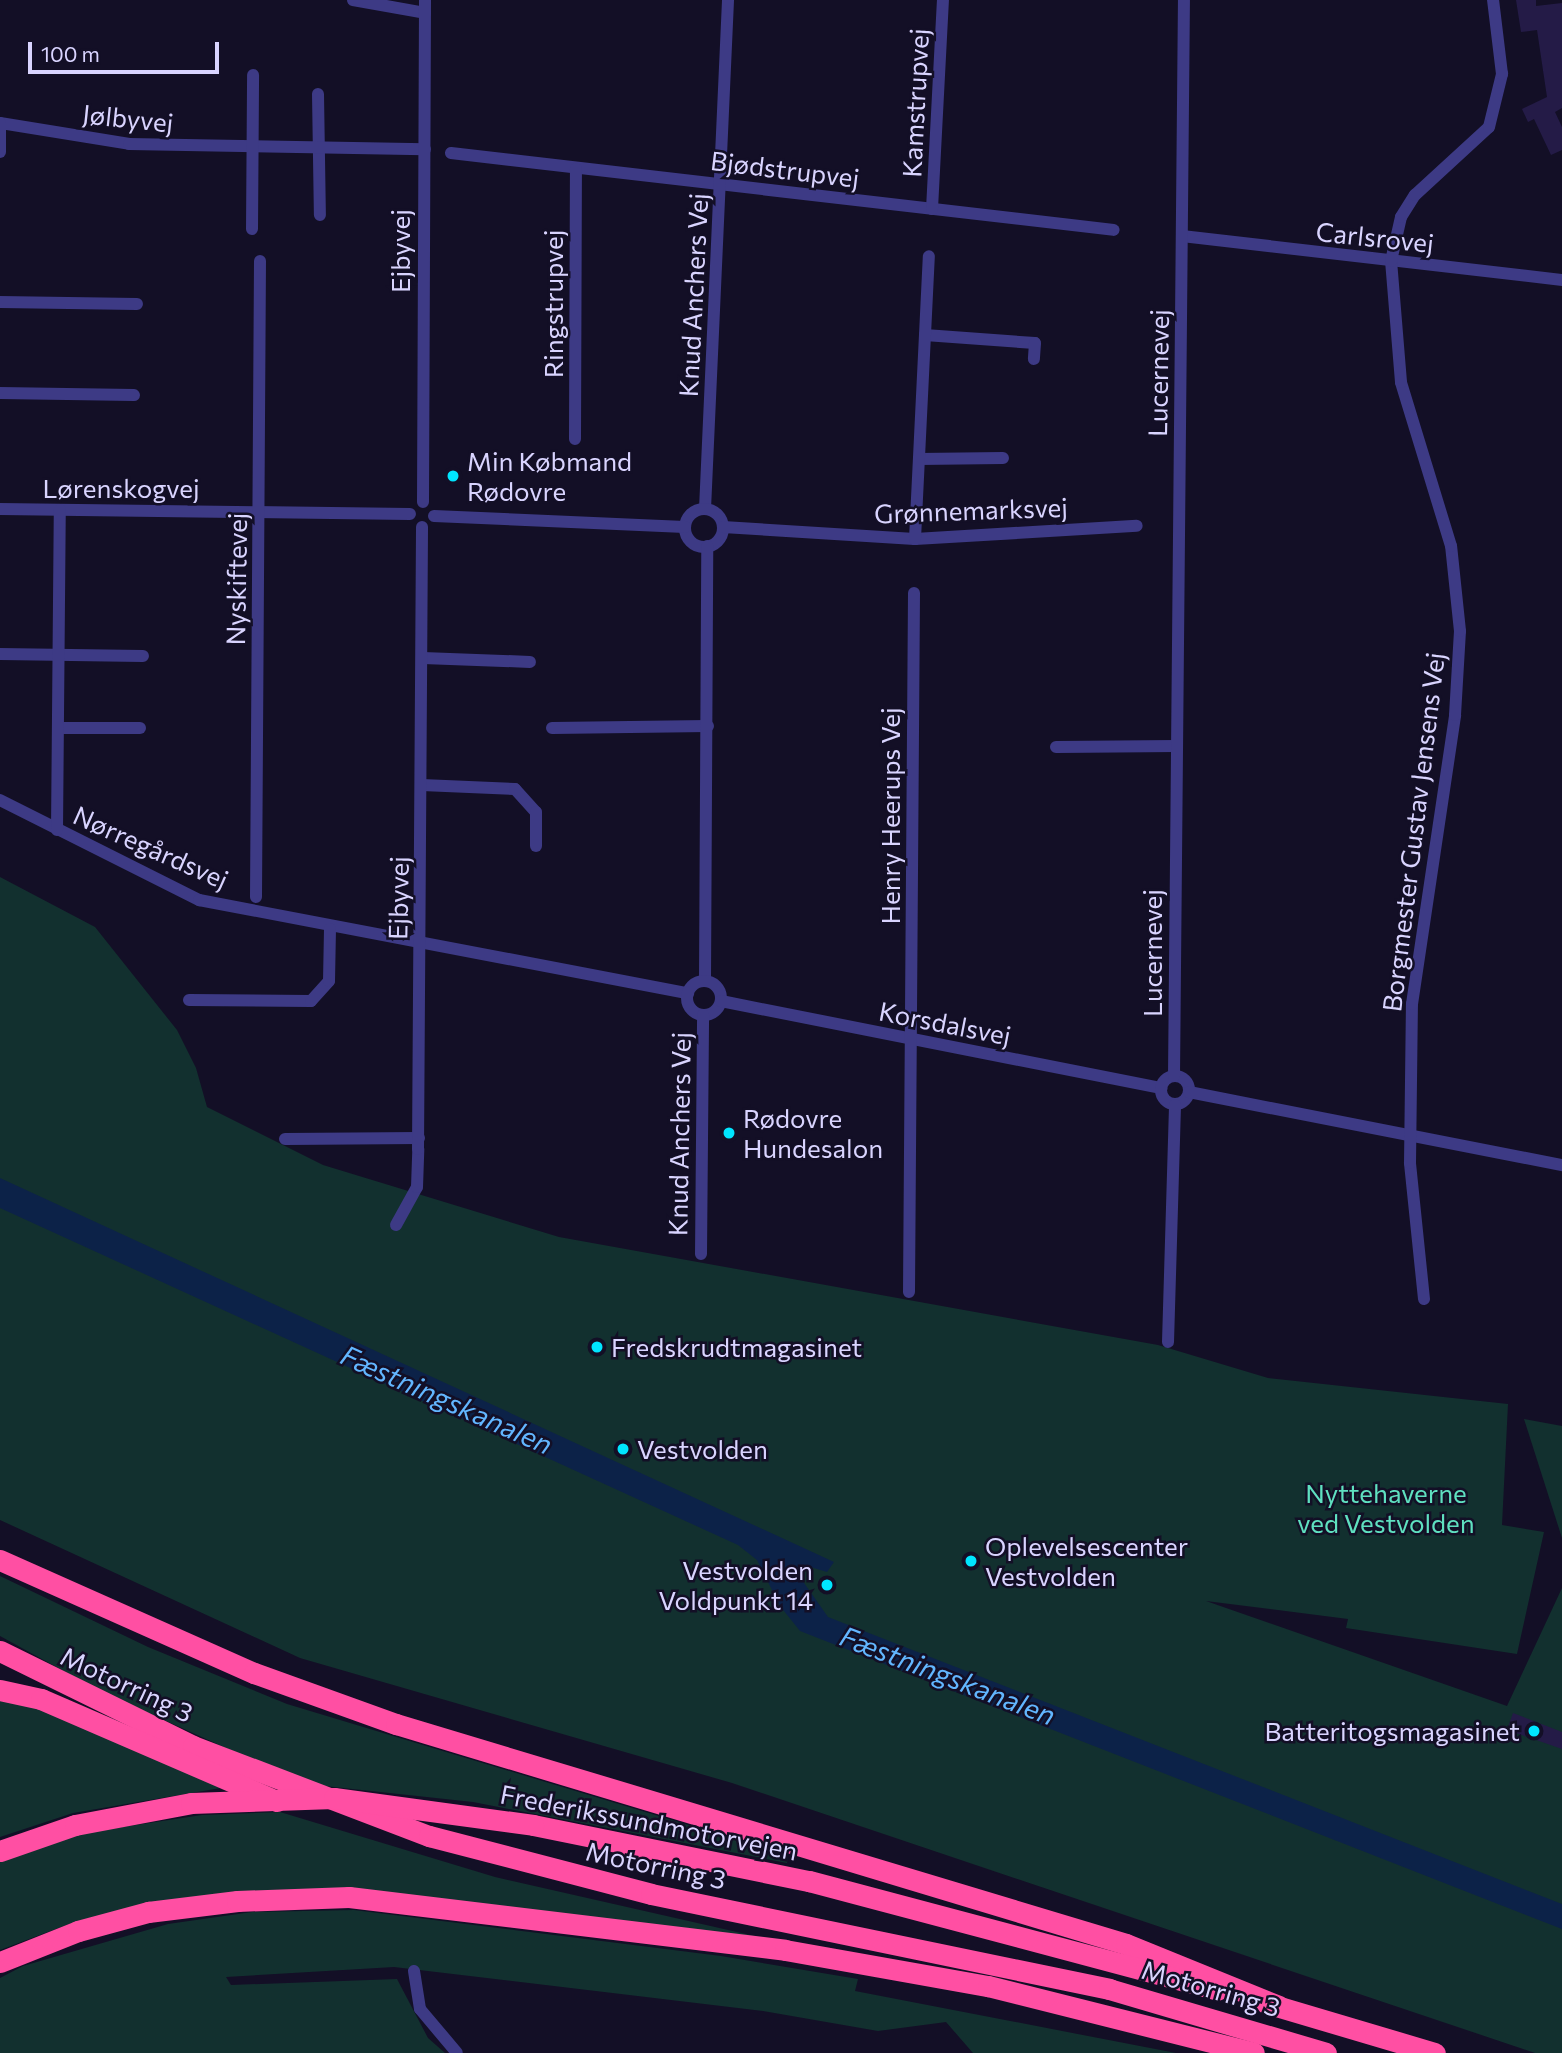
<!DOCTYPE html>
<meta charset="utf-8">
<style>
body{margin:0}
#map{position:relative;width:1562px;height:2053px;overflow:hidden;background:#130f26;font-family:Commissioner,sans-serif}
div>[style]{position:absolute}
.green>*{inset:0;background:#12302f}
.water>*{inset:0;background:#0c2248}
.building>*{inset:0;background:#241b47}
.street>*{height:12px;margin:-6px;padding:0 6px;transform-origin:6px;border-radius:6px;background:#3d3a85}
.street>.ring{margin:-6px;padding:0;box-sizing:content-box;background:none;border:12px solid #3d3a85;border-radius:50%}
.highway>*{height:21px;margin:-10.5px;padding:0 10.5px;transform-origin:10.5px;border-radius:10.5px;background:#ff4fa3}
.highway-bridge>*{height:21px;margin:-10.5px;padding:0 10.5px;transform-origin:10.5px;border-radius:10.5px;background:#ff4fa3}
.dots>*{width:19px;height:19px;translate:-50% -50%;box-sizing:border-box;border:4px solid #130f26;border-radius:50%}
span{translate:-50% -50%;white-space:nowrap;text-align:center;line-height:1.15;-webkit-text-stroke:5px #130f26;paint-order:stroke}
.street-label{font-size:26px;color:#d9d4ff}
.poi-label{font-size:26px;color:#d9d4ff}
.left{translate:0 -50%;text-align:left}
.right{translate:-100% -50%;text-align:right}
.park-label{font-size:26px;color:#5fe0c0}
.water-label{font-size:28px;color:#62b6ff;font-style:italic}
.scale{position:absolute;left:28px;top:42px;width:191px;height:32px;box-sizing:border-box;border:4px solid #d9d4ff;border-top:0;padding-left:9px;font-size:21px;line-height:24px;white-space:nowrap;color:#d9d4ff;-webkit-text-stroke:5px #130f26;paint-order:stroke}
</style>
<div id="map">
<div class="green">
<i style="clip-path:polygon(0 877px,95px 927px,177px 1030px,196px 1068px,207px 1107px,323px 1165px,559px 1237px,1158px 1345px,1268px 1378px,1508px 1404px,1502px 1525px,1544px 1532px,1517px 1654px,1346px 1628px,1348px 1619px,1206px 1601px,1507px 1706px,1562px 1588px,1562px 2053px,1535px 2053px,732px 1783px,300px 1658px,0 1520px)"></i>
<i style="clip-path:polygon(1524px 1419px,1562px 1426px,1562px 1538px)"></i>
<i style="clip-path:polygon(0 1576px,148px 1647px,287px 1704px,788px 1855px,787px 1863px,473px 1802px,306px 1784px,102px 1692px,0 1636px)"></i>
<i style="clip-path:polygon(0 1699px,35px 1706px,221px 1788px,73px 1813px,0 1837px)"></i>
<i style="clip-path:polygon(280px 1812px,495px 1877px,759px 1937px,352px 1889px,69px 1924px,0 1950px,0 1860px,76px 1834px,202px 1815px)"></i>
<i style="clip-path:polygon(354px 1910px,721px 1956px,858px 1979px,855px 1991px,1176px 2053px,973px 2053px,946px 2022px,878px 2031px,763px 2011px,394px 1967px,226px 1977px,231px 1985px,397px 1979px,428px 2038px,445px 2053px,0 2053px,0 1978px,23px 1966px,168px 1924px,252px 1912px)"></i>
</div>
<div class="water">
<i style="clip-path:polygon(0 1178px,834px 1562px,827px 1572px,804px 1565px,802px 1580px,828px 1617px,1562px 1904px,1562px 1929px,800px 1631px,780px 1606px,757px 1560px,738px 1545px,0 1208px)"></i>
</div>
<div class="building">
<i style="clip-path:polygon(1516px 0,1536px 0,1536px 6px,1562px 3px,1562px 108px,1555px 112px,1562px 127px,1562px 150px,1551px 155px,1534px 119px,1528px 122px,1522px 109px,1547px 97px,1537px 30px,1521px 32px)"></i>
<i style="clip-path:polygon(1513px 1713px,1562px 1732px,1562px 1749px,1507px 1730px)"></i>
</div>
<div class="street">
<i style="left:353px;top:0;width:73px;rotate:10.2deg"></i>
<i style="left:318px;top:94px;width:121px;rotate:89.1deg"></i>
<i style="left:0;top:123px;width:131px;rotate:9.2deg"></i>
<i style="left:129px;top:144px;width:296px;rotate:1deg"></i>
<i style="left:0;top:152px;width:29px;rotate:-90deg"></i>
<i style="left:451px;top:153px;width:667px;rotate:6.62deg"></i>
<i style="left:932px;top:209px;width:209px;rotate:-87deg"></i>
<i style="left:252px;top:229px;width:154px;rotate:-89.6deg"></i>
<i style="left:1182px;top:236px;width:383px;rotate:6.6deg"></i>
<i style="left:0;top:302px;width:137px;rotate:0.8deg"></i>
<i style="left:925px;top:335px;width:110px;rotate:4.2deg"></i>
<i style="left:1035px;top:343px;width:16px;rotate:94deg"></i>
<i style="left:0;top:393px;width:134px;rotate:0.9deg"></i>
<i style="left:575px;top:439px;width:270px;rotate:-89.8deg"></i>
<i style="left:919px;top:459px;width:84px;rotate:-0.7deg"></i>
<i style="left:423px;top:502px;width:502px;rotate:-89.77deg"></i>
<i style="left:0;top:509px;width:410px;rotate:0.7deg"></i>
<i style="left:705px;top:509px;width:510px;rotate:-87.41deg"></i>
<i class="ring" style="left:685px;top:509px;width:26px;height:26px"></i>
<i style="left:434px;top:516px;width:251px;rotate:2.5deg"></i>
<i style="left:723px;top:527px;width:192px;rotate:3.6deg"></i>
<i style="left:915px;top:539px;width:222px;rotate:-3.4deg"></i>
<i style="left:915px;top:539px;width:283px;rotate:-87.2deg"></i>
<i style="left:0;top:654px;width:143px;rotate:0.8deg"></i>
<i style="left:423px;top:658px;width:107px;rotate:2.1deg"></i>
<i style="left:58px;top:728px;width:82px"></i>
<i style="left:552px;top:728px;width:156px;rotate:-0.7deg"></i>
<i style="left:1056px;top:747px;width:121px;rotate:-0.5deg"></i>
<i style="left:422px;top:785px;width:93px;rotate:2.5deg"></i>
<i style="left:515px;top:789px;width:31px;rotate:48deg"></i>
<i style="left:536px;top:812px;width:34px;rotate:90deg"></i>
<i style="left:0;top:800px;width:223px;rotate:26.7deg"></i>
<i style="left:199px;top:900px;width:498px;rotate:10.8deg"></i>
<i style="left:57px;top:830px;width:320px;rotate:-89.5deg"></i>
<i style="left:256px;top:897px;width:636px;rotate:-89.64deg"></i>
<i style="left:705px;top:981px;width:435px;rotate:-89.7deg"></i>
<i class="ring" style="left:687px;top:981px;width:22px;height:22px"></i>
<i style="left:189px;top:1000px;width:122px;rotate:0.5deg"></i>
<i style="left:311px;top:1001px;width:27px;rotate:-48deg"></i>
<i style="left:329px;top:981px;width:52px;rotate:-88.9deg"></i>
<i style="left:721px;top:1001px;width:449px;rotate:11.2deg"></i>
<i class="ring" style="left:1161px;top:1076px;width:16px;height:16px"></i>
<i style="left:1174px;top:1076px;width:1076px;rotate:-89.47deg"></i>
<i style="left:1189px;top:1092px;width:380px;rotate:11.1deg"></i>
<i style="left:285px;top:1139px;width:134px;rotate:-0.4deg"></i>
<i style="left:396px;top:1225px;width:43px;rotate:-61.1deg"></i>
<i style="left:417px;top:1187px;width:38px;rotate:-88deg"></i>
<i style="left:418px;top:1149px;width:622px;rotate:-89.63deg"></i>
<i style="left:701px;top:1254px;width:239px;rotate:-89.5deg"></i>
<i style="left:909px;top:1292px;width:699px;rotate:-89.59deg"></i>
<i style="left:1424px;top:1299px;width:137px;rotate:-95.9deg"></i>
<i style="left:1410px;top:1163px;width:159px;rotate:-89.3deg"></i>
<i style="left:1412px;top:1004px;width:292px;rotate:-81.5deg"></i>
<i style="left:1455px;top:715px;width:84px;rotate:-86.6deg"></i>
<i style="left:1460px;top:631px;width:85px;rotate:-96deg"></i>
<i style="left:1451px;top:546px;width:171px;rotate:-107deg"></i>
<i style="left:1401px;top:382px;width:121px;rotate:-94.7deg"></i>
<i style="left:1391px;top:261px;width:45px;rotate:-77.2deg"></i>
<i style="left:1401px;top:217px;width:26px;rotate:-58deg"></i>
<i style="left:1415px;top:195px;width:100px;rotate:-42.6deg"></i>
<i style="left:1489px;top:127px;width:55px;rotate:-76.2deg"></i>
<i style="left:1502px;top:74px;width:75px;rotate:-96.9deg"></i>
<i style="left:1168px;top:1342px;width:237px;rotate:-88.3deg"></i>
<i style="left:414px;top:1971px;width:38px;rotate:81deg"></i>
<i style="left:420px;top:2009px;width:57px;rotate:49.9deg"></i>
</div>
<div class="highway">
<i style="left:0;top:1560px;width:278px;rotate:24deg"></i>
<i style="left:254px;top:1673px;width:151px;rotate:19.8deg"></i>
<i style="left:396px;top:1724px;width:762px;rotate:16.77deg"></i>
<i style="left:1126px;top:1944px;width:165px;rotate:22.1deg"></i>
<i style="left:0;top:1651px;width:215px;rotate:26.2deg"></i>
<i style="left:193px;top:1746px;width:253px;rotate:20.9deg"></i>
<i style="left:429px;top:1836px;width:229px;rotate:14.6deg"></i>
<i style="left:651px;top:1894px;width:468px;rotate:11.7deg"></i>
<i style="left:1109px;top:1989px;width:226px;rotate:16.4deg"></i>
<i style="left:0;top:1690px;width:42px;rotate:12.4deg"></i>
<i style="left:41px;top:1699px;width:257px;rotate:23.4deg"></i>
<i style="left:533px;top:1825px;width:282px;rotate:11.5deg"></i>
<i style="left:809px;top:1881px;width:423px;rotate:14.9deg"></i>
<i style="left:0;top:1851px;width:79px;rotate:-19.1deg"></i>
<i style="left:0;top:1962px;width:84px;rotate:-21.7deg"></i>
<i style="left:78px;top:1931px;width:73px;rotate:-15.2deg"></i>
<i style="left:148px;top:1912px;width:90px;rotate:-7deg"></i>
<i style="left:237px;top:1901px;width:112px;rotate:-2deg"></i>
<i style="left:349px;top:1897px;width:439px;rotate:6.9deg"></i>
<i style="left:785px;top:1950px;width:206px;rotate:10.1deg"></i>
<i style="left:988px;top:1986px;width:274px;rotate:14.1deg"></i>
<i style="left:1266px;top:2003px;width:176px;rotate:16.5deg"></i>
</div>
<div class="highway-bridge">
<i style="left:75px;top:1825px;width:118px;rotate:-10.7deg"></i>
<i style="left:191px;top:1803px;width:143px;rotate:-2deg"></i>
<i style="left:334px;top:1798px;width:201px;rotate:7.7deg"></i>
</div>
<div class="dots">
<i style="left:453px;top:476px;background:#00e5ff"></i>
<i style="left:729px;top:1133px;background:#00e5ff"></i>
<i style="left:597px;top:1347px;background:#00e5ff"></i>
<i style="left:623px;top:1449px;background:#00e5ff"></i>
<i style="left:971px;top:1561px;background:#00e5ff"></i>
<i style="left:827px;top:1585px;background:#00e5ff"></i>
<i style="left:1534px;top:1731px;background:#00e5ff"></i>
</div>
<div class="street-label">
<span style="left:915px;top:103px;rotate:-87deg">Kamstrupvej</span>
<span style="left:128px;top:118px;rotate:6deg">Jølbyvej</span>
<span style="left:785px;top:169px;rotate:7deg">Bjødstrupvej</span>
<span style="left:1375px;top:237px;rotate:6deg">Carlsrovej</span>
<span style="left:400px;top:251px;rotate:-90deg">Ejbyvej</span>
<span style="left:693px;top:295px;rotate:-87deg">Knud Anchers Vej</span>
<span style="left:553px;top:304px;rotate:-90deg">Ringstrupvej</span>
<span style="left:1158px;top:373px;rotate:-89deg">Lucernevej</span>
<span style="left:121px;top:488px">Lørenskogvej</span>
<span style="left:971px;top:510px;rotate:-2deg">Grønnemarksvej</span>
<span style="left:236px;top:579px;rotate:-89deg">Nyskiftevej</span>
<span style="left:890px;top:816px;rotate:-90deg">Henry Heerups Vej</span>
<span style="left:1413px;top:832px;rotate:-83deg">Borgmester Gustav Jensens Vej</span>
<span style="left:151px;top:847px;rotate:24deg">Nørregårdsvej</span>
<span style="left:398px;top:898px;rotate:-89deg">Ejbyvej</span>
<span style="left:1152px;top:953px;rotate:-90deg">Lucernevej</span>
<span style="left:945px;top:1023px;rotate:11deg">Korsdalsvej</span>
<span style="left:679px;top:1134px;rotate:-89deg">Knud Anchers Vej</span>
<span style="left:127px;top:1684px;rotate:25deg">Motorring 3</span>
<span style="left:649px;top:1822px;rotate:11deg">Frederikssundmotorvejen</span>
<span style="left:656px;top:1865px;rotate:12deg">Motorring 3</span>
<span style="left:1211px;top:1988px;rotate:16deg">Motorring 3</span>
</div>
<div class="poi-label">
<span class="left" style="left:467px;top:476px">Min Købmand<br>Rødovre</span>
<span class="left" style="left:743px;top:1133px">Rødovre<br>Hundesalon</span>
<span class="left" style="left:611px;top:1347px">Fredskrudtmagasinet</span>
<span class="left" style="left:637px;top:1449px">Vestvolden</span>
<span class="left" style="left:985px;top:1561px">Oplevelsescenter<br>Vestvolden</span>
<span class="right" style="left:813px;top:1585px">Vestvolden<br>Voldpunkt 14</span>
<span class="right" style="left:1520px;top:1731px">Batteritogsmagasinet</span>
</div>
<div class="park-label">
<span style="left:1386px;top:1508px">Nyttehaverne<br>ved Vestvolden</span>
</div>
<div class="water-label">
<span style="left:447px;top:1399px;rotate:24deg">Fæstningskanalen</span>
<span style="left:948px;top:1675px;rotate:21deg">Fæstningskanalen</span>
</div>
<div class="scale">100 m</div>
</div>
